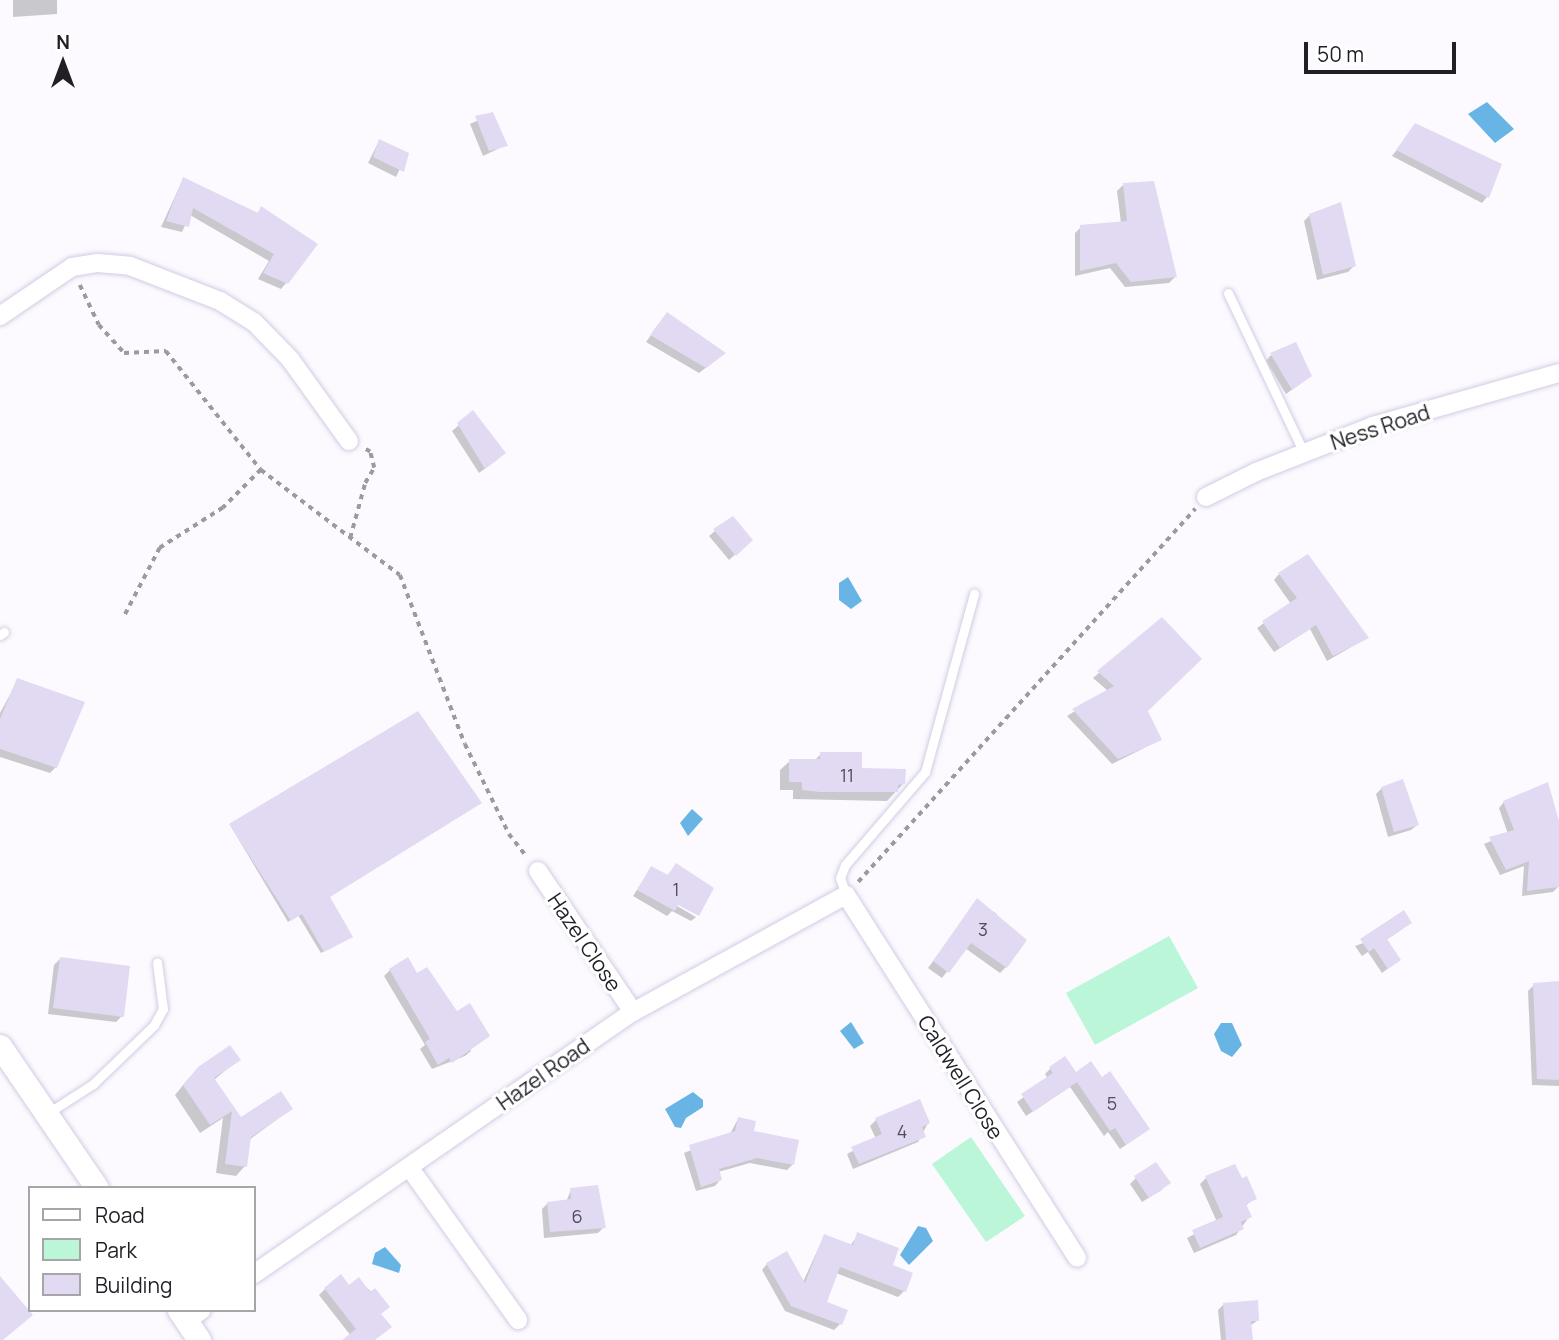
<!DOCTYPE html>
<style>
body{margin:0}
#map{position:relative;width:1559px;height:1340px;overflow:hidden;background:#fcfaff;font-family:Manrope,sans-serif}
div>[style]{position:absolute}
.green>*{inset:0;background:#bbf6d8}
.water>*{inset:0;background:#68b5e5}
.shadow>*{inset:0;background:#0003}
.building>*{inset:0;background:#e2daf2}
.path>*{height:3.5px;margin-top:-1.75px;transform-origin:0;background:repeating-linear-gradient(90deg,#9c99a0 0 5px,transparent 0 10px)}
.roads{filter:drop-shadow(0 0 2px #d3cce3) drop-shadow(0 0 2px #d3cce3)}
.service>*{height:9px;margin:-4.5px;padding:0 4.5px;transform-origin:4.5px;border-radius:4.5px;background:#fff}
.minor>*{height:18px;margin:-9px;padding:0 9px;transform-origin:9px;border-radius:9px;background:#fff}
.tertiary>*{height:23px;margin:-11.5px;padding:0 11.5px;transform-origin:11.5px;border-radius:11.5px;background:#fff}
span{translate:-50% -50%;white-space:nowrap;text-align:center;line-height:1.15;-webkit-text-stroke:6px #fff;paint-order:stroke}
.number-label{font-size:18px;color:#514d59}
.number-label span{-webkit-text-stroke-width:0}
.street-label{font-size:21px;color:#211e26}
.legend{position:absolute;left:28px;top:1186px;width:228px;height:126px;box-sizing:border-box;background:#fff;border:2px solid #a6a5a8;margin:0;padding:9px 12px;list-style:none;font-size:21px;color:#211e26}
.legend li{display:flex;align-items:center;gap:14px;height:35px}
.legend b{width:35px;border:2px solid #a6a5a8}
.north{position:absolute;left:28px;top:28px;width:70px;height:70px;-webkit-text-stroke:5px #fff;paint-order:stroke;rotate:0deg;font-size:19px;font-weight:700;line-height:28px;text-align:center;color:#211e26}
.north::after{content:'';display:block;margin:auto;width:24px;height:32px;background:#211e26;clip-path:polygon(50% 0,100% 100%,50% 72%,0 100%)}
.scale{position:absolute;left:1304px;top:42px;width:152px;height:32px;box-sizing:border-box;border:4px solid #211e26;border-top:0;padding-left:9px;font-size:21px;line-height:24px;white-space:nowrap;color:#211e26;-webkit-text-stroke:5px #fff;paint-order:stroke}
</style>
<div id="map">
<div class="green">
<i style="clip-path:polygon(1169px 936px,1198px 988px,1095px 1045px,1066px 993px)"></i>
<i style="clip-path:polygon(971px 1137px,1025px 1216px,986px 1242px,932px 1164px)"></i>
</div>
<div class="water">
<i style="clip-path:polygon(1487px 102px,1514px 129px,1495px 143px,1468px 114px)"></i>
<i style="clip-path:polygon(848px 577px,862px 601px,851px 609px,839px 600px,839px 583px)"></i>
<i style="clip-path:polygon(692px 809px,703px 819px,688px 836px,680px 823px)"></i>
<i style="clip-path:polygon(851px 1022px,864px 1043px,854px 1049px,840px 1031px)"></i>
<i style="clip-path:polygon(1221px 1023px,1232px 1023px,1242px 1045px,1232px 1057px,1221px 1051px,1214px 1034px)"></i>
<i style="clip-path:polygon(693px 1092px,703px 1100px,703px 1107px,686px 1118px,681px 1128px,675px 1127px,665px 1109px)"></i>
<i style="clip-path:polygon(918px 1226px,926px 1228px,933px 1241px,909px 1265px,900px 1255px)"></i>
<i style="clip-path:polygon(385px 1247px,401px 1265px,399px 1273px,372px 1264px,375px 1253px)"></i>
</div>
<div class="shadow">
<i style="clip-path:polygon(13px 0,57px 0,57px 14px,13px 17px)"></i>
<i style="clip-path:polygon(492px 114px,506px 145px,483px 156px,470px 124px)"></i>
<i style="clip-path:polygon(1416px 125px,1487px 197px,1482px 203px,1392px 156px)"></i>
<i style="clip-path:polygon(379px 141px,407px 154px,396px 177px,368px 163px)"></i>
<i style="clip-path:polygon(183px 179px,256px 214px,261px 209px,287px 282px,281px 289px,258px 279px,269px 261px,190px 215px,182px 232px,161px 227px)"></i>
<i style="clip-path:polygon(1123px 185px,1175px 277px,1169px 283px,1125px 287px,1110px 268px,1075px 276px,1075px 233px,1081px 227px,1121px 223px,1117px 191px)"></i>
<i style="clip-path:polygon(1310px 215px,1354px 266px,1348px 272px,1317px 280px,1304px 221px)"></i>
<i style="clip-path:polygon(662px 320px,724px 354px,699px 373px,646px 342px)"></i>
<i style="clip-path:polygon(1271px 355px,1304px 381px,1286px 394px,1266px 361px)"></i>
<i style="clip-path:polygon(473px 413px,498px 459px,479px 473px,452px 431px)"></i>
<i style="clip-path:polygon(715px 531px,751px 540px,729px 560px,709px 536px)"></i>
<i style="clip-path:polygon(1279px 574px,1367px 638px,1327px 661px,1310px 629px,1274px 652px,1257px 628px,1291px 604px,1274px 580px)"></i>
<i style="clip-path:polygon(1162px 619px,1146px 711px,1160px 740px,1112px 764px,1067px 716px,1108px 691px,1093px 678px)"></i>
<i style="clip-path:polygon(18px 680px,56px 767px,50px 773px,0 757px,0 713px)"></i>
<i style="clip-path:polygon(821px 754px,860px 770px,903px 784px,887px 801px,793px 799px,793px 790px,780px 790px,780px 770px,790px 761px,814px 761px)"></i>
<i style="clip-path:polygon(1382px 788px,1417px 825px,1411px 830px,1388px 837px,1376px 794px)"></i>
<i style="clip-path:polygon(1504px 802px,1559px 828px,1559px 886px,1553px 892px,1522px 896px,1524px 866px,1500px 875px,1484px 844px,1508px 834px,1499px 808px)"></i>
<i style="clip-path:polygon(230px 825px,328px 897px,351px 937px,321px 953px,298px 915px,288px 922px)"></i>
<i style="clip-path:polygon(676px 865px,670px 902px,696px 917px,691px 921px,672px 911px,667px 916px,633px 896px,651px 868px,667px 876px)"></i>
<i style="clip-path:polygon(977px 901px,997px 914px,993px 919px,1006px 967px,1000px 973px,965px 948px,942px 978px,928px 968px)"></i>
<i style="clip-path:polygon(1404px 928px,1386px 940px,1399px 960px,1382px 973px,1368px 952px,1362px 956px,1355px 946px)"></i>
<i style="clip-path:polygon(60px 959px,122px 1016px,116px 1022px,48px 1014px,54px 965px)"></i>
<i style="clip-path:polygon(390px 970px,416px 975px,471px 1051px,465px 1056px,432px 1069px,420px 1049px,425px 1045px,384px 976px)"></i>
<i style="clip-path:polygon(1559px 983px,1559px 1086px,1532px 1085px,1528px 991px,1534px 985px)"></i>
<i style="clip-path:polygon(238px 1060px,214px 1080px,240px 1120px,291px 1109px,249px 1140px,245px 1166px,236px 1176px,216px 1173px,223px 1118px,200px 1133px,175px 1095px,188px 1079px)"></i>
<i style="clip-path:polygon(1051px 1068px,1075px 1074px,1142px 1134px,1120px 1149px,1108px 1132px,1104px 1136px,1070px 1087px,1026px 1116px,1017px 1102px,1048px 1079px,1045px 1074px)"></i>
<i style="clip-path:polygon(738px 1119px,793px 1164px,787px 1170px,750px 1163px,718px 1172px,720px 1180px,715px 1186px,696px 1191px,684px 1153px,730px 1134px)"></i>
<i style="clip-path:polygon(876px 1120px,928px 1123px,918px 1142px,853px 1169px,847px 1154px,876px 1139px,870px 1126px)"></i>
<i style="clip-path:polygon(1136px 1178px,1163px 1189px,1142px 1202px,1130px 1184px)"></i>
<i style="clip-path:polygon(1206px 1178px,1255px 1198px,1245px 1206px,1249px 1217px,1236px 1235px,1194px 1253px,1187px 1238px,1217px 1222px,1200px 1184px)"></i>
<i style="clip-path:polygon(571px 1190px,604px 1227px,598px 1233px,544px 1238px,542px 1209px,548px 1203px,566px 1202px)"></i>
<i style="clip-path:polygon(858px 1235px,891px 1266px,904px 1291px,898px 1297px,836px 1273px,824px 1303px,840px 1324px,834px 1330px,785px 1311px,762px 1270px,767px 1264px,803px 1282px,824px 1236px,850px 1246px)"></i>
<i style="clip-path:polygon(359px 1280px,387px 1307px,380px 1314px,374px 1340px,345px 1340px,351px 1336px,319px 1295px,325px 1289px,349px 1287px)"></i>
<i style="clip-path:polygon(1224px 1304px,1258px 1320px,1250px 1326px,1251px 1340px,1221px 1340px,1218px 1310px)"></i>
</div>
<div class="building">
<i style="clip-path:polygon(493px 112px,508px 146px,489px 151px,475px 116px)"></i>
<i style="clip-path:polygon(1415px 123px,1502px 164px,1489px 198px,1396px 150px)"></i>
<i style="clip-path:polygon(379px 139px,409px 153px,404px 172px,373px 157px)"></i>
<i style="clip-path:polygon(183px 177px,258px 213px,261px 206px,318px 244px,288px 284px,263px 273px,274px 254px,193px 208px,189px 227px,166px 221px)"></i>
<i style="clip-path:polygon(1154px 181px,1177px 277px,1131px 282px,1116px 263px,1080px 271px,1080px 225px,1127px 221px,1123px 183px)"></i>
<i style="clip-path:polygon(1341px 202px,1356px 266px,1323px 275px,1309px 214px)"></i>
<i style="clip-path:polygon(667px 312px,726px 353px,706px 368px,650px 335px)"></i>
<i style="clip-path:polygon(1296px 342px,1312px 376px,1292px 390px,1270px 353px)"></i>
<i style="clip-path:polygon(473px 410px,506px 453px,485px 469px,457px 423px)"></i>
<i style="clip-path:polygon(733px 516px,753px 540px,736px 556px,713px 529px)"></i>
<i style="clip-path:polygon(1308px 554px,1369px 638px,1333px 656px,1316px 625px,1280px 648px,1262px 621px,1297px 598px,1278px 573px)"></i>
<i style="clip-path:polygon(1162px 617px,1202px 659px,1148px 711px,1162px 740px,1118px 759px,1072px 709px,1114px 686px,1097px 671px)"></i>
<i style="clip-path:polygon(17px 678px,85px 702px,57px 768px,0 749px,0 719px)"></i>
<i style="clip-path:polygon(418px 711px,482px 803px,330px 897px,353px 937px,324px 952px,302px 914px,291px 921px,229px 824px)"></i>
<i style="clip-path:polygon(820px 752px,862px 752px,862px 768px,906px 769px,905px 784px,898px 785px,898px 792px,820px 792px,802px 790px,802px 782px,789px 782px,789px 759px,820px 759px)"></i>
<i style="clip-path:polygon(1403px 779px,1419px 825px,1394px 832px,1381px 787px)"></i>
<i style="clip-path:polygon(1548px 782px,1559px 821px,1559px 887px,1527px 891px,1529px 861px,1506px 870px,1489px 837px,1514px 830px,1503px 801px)"></i>
<i style="clip-path:polygon(676px 863px,714px 888px,699px 916px,678px 905px,675px 911px,637px 890px,651px 866px,668px 875px)"></i>
<i style="clip-path:polygon(977px 898px,1027px 940px,1007px 968px,971px 943px,949px 973px,933px 961px)"></i>
<i style="clip-path:polygon(1404px 910px,1412px 923px,1387px 939px,1401px 960px,1388px 969px,1374px 948px,1369px 952px,1360px 939px)"></i>
<i style="clip-path:polygon(60px 957px,130px 966px,124px 1017px,53px 1008px)"></i>
<i style="clip-path:polygon(408px 957px,417px 973px,427px 967px,457px 1011px,470px 1003px,490px 1036px,452px 1063px,449px 1058px,438px 1065px,425px 1042px,430px 1039px,389px 969px)"></i>
<i style="clip-path:polygon(1559px 981px,1559px 1080px,1537px 1079px,1533px 983px)"></i>
<i style="clip-path:polygon(230px 1045px,241px 1060px,214px 1078px,241px 1117px,281px 1091px,293px 1109px,251px 1137px,247px 1167px,225px 1164px,232px 1111px,210px 1125px,183px 1085px,198px 1067px)"></i>
<i style="clip-path:polygon(1065px 1056px,1076px 1072px,1091px 1061px,1102px 1077px,1110px 1071px,1150px 1129px,1126px 1145px,1115px 1128px,1110px 1131px,1077px 1082px,1033px 1112px,1021px 1094px,1053px 1073px,1049px 1067px)"></i>
<i style="clip-path:polygon(920px 1099px,930px 1123px,922px 1127px,926px 1137px,859px 1164px,851px 1147px,882px 1134px,875px 1118px)"></i>
<i style="clip-path:polygon(738px 1117px,756px 1121px,754px 1131px,799px 1140px,794px 1165px,757px 1158px,719px 1169px,722px 1180px,701px 1187px,689px 1145px,735px 1131px)"></i>
<i style="clip-path:polygon(1156px 1162px,1171px 1183px,1149px 1198px,1134px 1176px)"></i>
<i style="clip-path:polygon(1235px 1164px,1242px 1178px,1247px 1176px,1257px 1199px,1246px 1204px,1252px 1217px,1241px 1222px,1244px 1229px,1200px 1248px,1192px 1230px,1223px 1217px,1205px 1176px)"></i>
<i style="clip-path:polygon(598px 1185px,606px 1228px,550px 1232px,547px 1202px,571px 1199px,570px 1188px)"></i>
<i style="clip-path:polygon(857px 1232px,899px 1248px,893px 1265px,913px 1273px,906px 1292px,840px 1267px,827px 1302px,848px 1310px,842px 1325px,791px 1306px,766px 1263px,787px 1251px,805px 1283px,824px 1234px,853px 1245px)"></i>
<i style="clip-path:polygon(341px 1274px,349px 1285px,359px 1277px,370px 1292px,375px 1288px,390px 1307px,381px 1314px,392px 1327px,375px 1340px,342px 1340px,356px 1329px,324px 1288px)"></i>
<i style="clip-path:polygon(0 1276px,33px 1315px,3px 1340px,0 1340px)"></i>
<i style="clip-path:polygon(1258px 1300px,1259px 1321px,1251px 1321px,1253px 1340px,1226px 1340px,1223px 1303px)"></i>
</div>
<div class="path">
<i style="left:80px;top:285px;width:44px;rotate:64.6deg"></i>
<i style="left:99px;top:325px;width:38px;rotate:48deg"></i>
<i style="left:124px;top:353px;width:42px;rotate:-2.7deg"></i>
<i style="left:166px;top:351px;width:152px;rotate:51.4deg"></i>
<i style="left:261px;top:470px;width:54px;rotate:135deg"></i>
<i style="left:223px;top:508px;width:75px;rotate:147.6deg"></i>
<i style="left:160px;top:548px;width:78px;rotate:117.6deg"></i>
<i style="left:261px;top:470px;width:174px;rotate:37.1deg"></i>
<i style="left:400px;top:575px;width:181px;rotate:69deg"></i>
<i style="left:465px;top:744px;width:100px;rotate:63.9deg"></i>
<i style="left:509px;top:834px;width:29px;rotate:52deg"></i>
<i style="left:350px;top:538px;width:57px;rotate:-74.7deg"></i>
<i style="left:365px;top:483px;width:17px;rotate:-59deg"></i>
<i style="left:374px;top:468px;width:16px;rotate:-104deg"></i>
<i style="left:370px;top:452px;width:8px;rotate:-150deg"></i>
<i style="left:858px;top:882px;width:503px;rotate:-47.9deg"></i>
</div>
<div class="roads">
<div class="service">
<i style="left:1228px;top:293px;width:177px;rotate:64.6deg"></i>
<i style="left:0;top:635px;width:5px;rotate:-37deg"></i>
<i style="left:846px;top:895px;width:18px;rotate:-109deg"></i>
<i style="left:840px;top:878px;width:14px;rotate:-69deg"></i>
<i style="left:845px;top:865px;width:123px;rotate:-49.3deg"></i>
<i style="left:925px;top:772px;width:185px;rotate:-74.6deg"></i>
<i style="left:48px;top:1113px;width:54px;rotate:-32.8deg"></i>
<i style="left:93px;top:1084px;width:85px;rotate:-44deg"></i>
<i style="left:154px;top:1025px;width:18px;rotate:-61deg"></i>
<i style="left:163px;top:1009px;width:47px;rotate:-97.3deg"></i>
</div>
<div class="minor">
<i style="left:0;top:316px;width:87px;rotate:-34.2deg"></i>
<i style="left:72px;top:267px;width:26px;rotate:-9deg"></i>
<i style="left:98px;top:263px;width:32px;rotate:5deg"></i>
<i style="left:130px;top:266px;width:97px;rotate:21.3deg"></i>
<i style="left:220px;top:301px;width:40px;rotate:32deg"></i>
<i style="left:254px;top:322px;width:52px;rotate:45.8deg"></i>
<i style="left:290px;top:359px;width:101px;rotate:54.3deg"></i>
<i style="left:1206px;top:497px;width:56px;rotate:-26.6deg"></i>
<i style="left:1256px;top:472px;width:126px;rotate:-21.5deg"></i>
<i style="left:1373px;top:426px;width:193px;rotate:-15.9deg"></i>
<i style="left:538px;top:871px;width:170px;rotate:56deg"></i>
<i style="left:409px;top:1167px;width:188px;rotate:54.5deg"></i>
<i style="left:254px;top:1274px;width:461px;rotate:-34.7deg"></i>
<i style="left:633px;top:1012px;width:243px;rotate:-28.8deg"></i>
<i style="left:846px;top:895px;width:430px;rotate:57.5deg"></i>
<i style="left:186px;top:1321px;width:19px;rotate:-35deg"></i>
</div>
<div class="tertiary">
<i style="left:0;top:1046px;width:172px;rotate:55.7deg"></i>
<i style="left:179px;top:1310px;width:36px;rotate:56deg"></i>
</div>
</div>
<div class="number-label">
<span style="left:847px;top:775px">11</span>
<span style="left:676px;top:889px">1</span>
<span style="left:983px;top:929px">3</span>
<span style="left:1112px;top:1103px">5</span>
<span style="left:902px;top:1131px">4</span>
<span style="left:577px;top:1216px">6</span>
</div>
<div class="street-label">
<span style="left:1380px;top:427px;rotate:-18deg">Ness Road</span>
<span style="left:585px;top:942px;rotate:56deg">Hazel Close</span>
<span style="left:543px;top:1074px;rotate:-35deg">Hazel Road</span>
<span style="left:961px;top:1077px;rotate:58deg">Caldwell Close</span>
</div>
<ul class="legend">
<li><b style="height:9px;background:#fff"></b>Road</li>
<li><b style="height:19px;background:#bbf6d8"></b>Park</li>
<li><b style="height:19px;background:#e2daf2"></b>Building</li>
</ul>
<div class="north">N</div>
<div class="scale">50 m</div>
</div>
